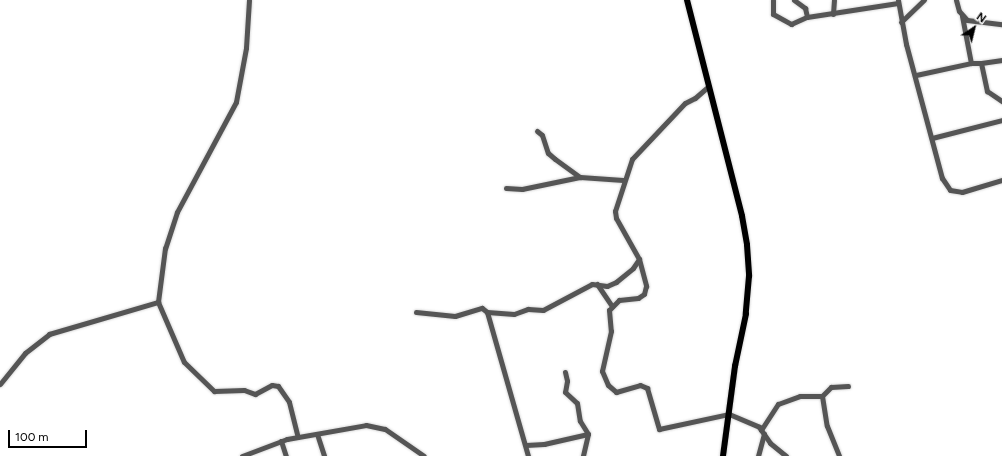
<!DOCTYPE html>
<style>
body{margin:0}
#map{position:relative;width:1002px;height:456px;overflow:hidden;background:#fff;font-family:Figtree,sans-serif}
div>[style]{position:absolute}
.roads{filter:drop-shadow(0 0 1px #dbdbdb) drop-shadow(0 0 1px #dbdbdb)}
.minor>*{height:5px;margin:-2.5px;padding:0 2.5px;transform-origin:2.5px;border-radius:2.5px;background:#555}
.major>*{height:6px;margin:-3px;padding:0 3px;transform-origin:3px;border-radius:3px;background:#000}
span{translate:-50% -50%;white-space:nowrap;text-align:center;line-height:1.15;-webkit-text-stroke:4px #fff;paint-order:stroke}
.north{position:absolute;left:954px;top:8px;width:40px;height:40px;-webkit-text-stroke:3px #fff;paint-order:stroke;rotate:35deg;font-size:11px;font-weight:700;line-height:16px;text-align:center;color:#000}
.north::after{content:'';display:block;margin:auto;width:14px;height:18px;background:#000;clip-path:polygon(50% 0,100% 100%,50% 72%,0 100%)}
.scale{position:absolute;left:8px;top:430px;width:79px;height:18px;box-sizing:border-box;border:2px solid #000;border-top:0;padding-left:5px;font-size:12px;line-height:14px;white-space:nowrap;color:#000;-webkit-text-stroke:3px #fff;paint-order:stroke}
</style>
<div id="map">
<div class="roads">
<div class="minor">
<i style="left:249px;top:0;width:48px;rotate:93.6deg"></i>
<i style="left:246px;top:48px;width:55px;rotate:100.5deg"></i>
<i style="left:236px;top:102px;width:125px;rotate:118.2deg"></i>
<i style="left:177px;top:212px;width:38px;rotate:108deg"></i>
<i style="left:165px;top:248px;width:54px;rotate:97.4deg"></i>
<i style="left:158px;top:302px;width:65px;rotate:66.6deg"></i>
<i style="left:184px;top:362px;width:42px;rotate:44deg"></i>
<i style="left:214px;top:391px;width:30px;rotate:-2deg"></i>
<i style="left:244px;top:390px;width:12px;rotate:20deg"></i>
<i style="left:255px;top:394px;width:19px;rotate:-28deg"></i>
<i style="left:272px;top:385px;width:6px;rotate:9deg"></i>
<i style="left:278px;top:386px;width:19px;rotate:55deg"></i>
<i style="left:289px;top:402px;width:36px;rotate:76deg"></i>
<i style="left:773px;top:0;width:14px;rotate:90deg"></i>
<i style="left:773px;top:14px;width:21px;rotate:29deg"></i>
<i style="left:791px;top:24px;width:17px;rotate:-24deg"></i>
<i style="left:807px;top:17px;width:92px;rotate:-8.7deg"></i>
<i style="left:794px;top:0;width:14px;rotate:36deg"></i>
<i style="left:805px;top:8px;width:9px;rotate:77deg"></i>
<i style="left:898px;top:0;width:45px;rotate:79.7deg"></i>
<i style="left:906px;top:44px;width:139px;rotate:75deg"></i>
<i style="left:942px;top:178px;width:14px;rotate:56deg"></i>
<i style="left:950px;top:190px;width:12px;rotate:9deg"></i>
<i style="left:962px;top:192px;width:42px;rotate:-16.7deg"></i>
<i style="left:956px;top:0;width:11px;rotate:75deg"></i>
<i style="left:959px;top:11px;width:12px;rotate:48deg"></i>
<i style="left:967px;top:20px;width:35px;rotate:7deg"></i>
<i style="left:833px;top:14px;width:14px;rotate:-86deg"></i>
<i style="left:962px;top:16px;width:48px;rotate:79.2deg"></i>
<i style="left:901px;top:22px;width:32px;rotate:-44deg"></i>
<i style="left:1002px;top:60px;width:21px;rotate:172deg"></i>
<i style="left:981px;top:63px;width:29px;rotate:78deg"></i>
<i style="left:987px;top:91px;width:18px;rotate:34deg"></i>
<i style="left:916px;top:75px;width:56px;rotate:-12.3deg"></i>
<i style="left:971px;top:63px;width:10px"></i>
<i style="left:537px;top:131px;width:6px;rotate:39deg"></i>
<i style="left:542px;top:135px;width:19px;rotate:72deg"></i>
<i style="left:548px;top:153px;width:9px;rotate:41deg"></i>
<i style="left:555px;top:159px;width:31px;rotate:36deg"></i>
<i style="left:932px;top:138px;width:72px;rotate:-14.4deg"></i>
<i style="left:506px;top:188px;width:16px;rotate:4deg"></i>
<i style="left:522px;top:189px;width:59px;rotate:-11.7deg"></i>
<i style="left:580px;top:177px;width:43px;rotate:4deg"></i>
<i style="left:639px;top:259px;width:28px;rotate:75deg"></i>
<i style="left:646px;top:286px;width:8px;rotate:104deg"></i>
<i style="left:644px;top:294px;width:7px;rotate:146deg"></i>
<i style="left:638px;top:298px;width:19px;rotate:174deg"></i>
<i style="left:619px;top:300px;width:14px;rotate:135deg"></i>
<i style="left:609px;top:310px;width:21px;rotate:85deg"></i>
<i style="left:611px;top:331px;width:41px;rotate:102.7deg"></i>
<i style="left:602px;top:371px;width:15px;rotate:67deg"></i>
<i style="left:608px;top:385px;width:11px;rotate:41deg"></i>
<i style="left:616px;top:392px;width:25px;rotate:-16deg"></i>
<i style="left:640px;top:385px;width:8px;rotate:23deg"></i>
<i style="left:647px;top:388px;width:43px;rotate:73.7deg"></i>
<i style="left:659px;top:429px;width:72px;rotate:-12.1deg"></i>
<i style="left:729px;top:414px;width:33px;rotate:23deg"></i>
<i style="left:759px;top:427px;width:19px;rotate:55deg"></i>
<i style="left:770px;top:443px;width:21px;rotate:39deg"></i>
<i style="left:597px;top:284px;width:27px;rotate:56deg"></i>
<i style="left:416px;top:312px;width:39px;rotate:6deg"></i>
<i style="left:455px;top:316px;width:28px;rotate:-17deg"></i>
<i style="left:482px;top:308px;width:6px;rotate:39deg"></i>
<i style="left:487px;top:312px;width:150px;rotate:74.1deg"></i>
<i style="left:487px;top:312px;width:27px;rotate:4deg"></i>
<i style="left:514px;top:314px;width:15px;rotate:-20deg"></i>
<i style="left:528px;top:309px;width:15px;rotate:4deg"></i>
<i style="left:543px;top:310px;width:55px;rotate:-28deg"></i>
<i style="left:592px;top:284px;width:15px;rotate:8deg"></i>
<i style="left:607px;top:286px;width:10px;rotate:-24deg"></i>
<i style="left:616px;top:282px;width:22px;rotate:-39deg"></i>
<i style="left:633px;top:268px;width:11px;rotate:-56deg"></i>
<i style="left:639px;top:259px;width:47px;rotate:-119.3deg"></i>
<i style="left:616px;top:218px;width:7px;rotate:-98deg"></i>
<i style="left:615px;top:211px;width:55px;rotate:-71.9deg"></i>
<i style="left:632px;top:159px;width:77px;rotate:-46.6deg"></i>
<i style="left:685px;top:103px;width:11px;rotate:-27deg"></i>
<i style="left:695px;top:98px;width:18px;rotate:-41deg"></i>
<i style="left:565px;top:372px;width:9px;rotate:77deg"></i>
<i style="left:567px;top:381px;width:11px;rotate:100deg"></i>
<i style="left:565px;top:392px;width:16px;rotate:43deg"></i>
<i style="left:577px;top:403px;width:18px;rotate:81deg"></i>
<i style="left:580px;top:421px;width:15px;rotate:58deg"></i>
<i style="left:0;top:384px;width:40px;rotate:-51deg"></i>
<i style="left:25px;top:353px;width:31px;rotate:-38deg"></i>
<i style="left:49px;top:334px;width:114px;rotate:-16.4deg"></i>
<i style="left:822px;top:396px;width:30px;rotate:81deg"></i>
<i style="left:827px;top:426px;width:32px;rotate:68deg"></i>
<i style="left:822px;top:396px;width:13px;rotate:-45deg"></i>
<i style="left:831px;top:387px;width:17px;rotate:-3deg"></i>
<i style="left:761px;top:430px;width:31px;rotate:-57deg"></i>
<i style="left:778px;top:404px;width:23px;rotate:-20deg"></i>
<i style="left:800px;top:396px;width:22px"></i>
<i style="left:317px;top:434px;width:23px;rotate:72deg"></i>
<i style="left:281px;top:441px;width:16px;rotate:72deg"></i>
<i style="left:526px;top:445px;width:18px;rotate:-3deg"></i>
<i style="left:544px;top:444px;width:45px;rotate:-12.8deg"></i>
<i style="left:588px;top:434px;width:23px;rotate:103deg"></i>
<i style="left:242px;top:456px;width:48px;rotate:-20.7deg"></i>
<i style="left:287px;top:439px;width:80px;rotate:-10deg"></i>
<i style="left:366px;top:425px;width:19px;rotate:12deg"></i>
<i style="left:385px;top:429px;width:47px;rotate:34.7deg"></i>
<i style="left:758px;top:456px;width:23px;rotate:-75deg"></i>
</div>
<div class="major">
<i style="left:687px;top:0;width:223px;rotate:75.7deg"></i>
<i style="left:742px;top:216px;width:29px;rotate:80deg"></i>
<i style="left:747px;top:245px;width:31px;rotate:86deg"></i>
<i style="left:749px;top:276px;width:38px;rotate:95deg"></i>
<i style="left:746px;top:314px;width:53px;rotate:101.9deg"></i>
<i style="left:735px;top:366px;width:91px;rotate:97.6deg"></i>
</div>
</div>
<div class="north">N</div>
<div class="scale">100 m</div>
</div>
